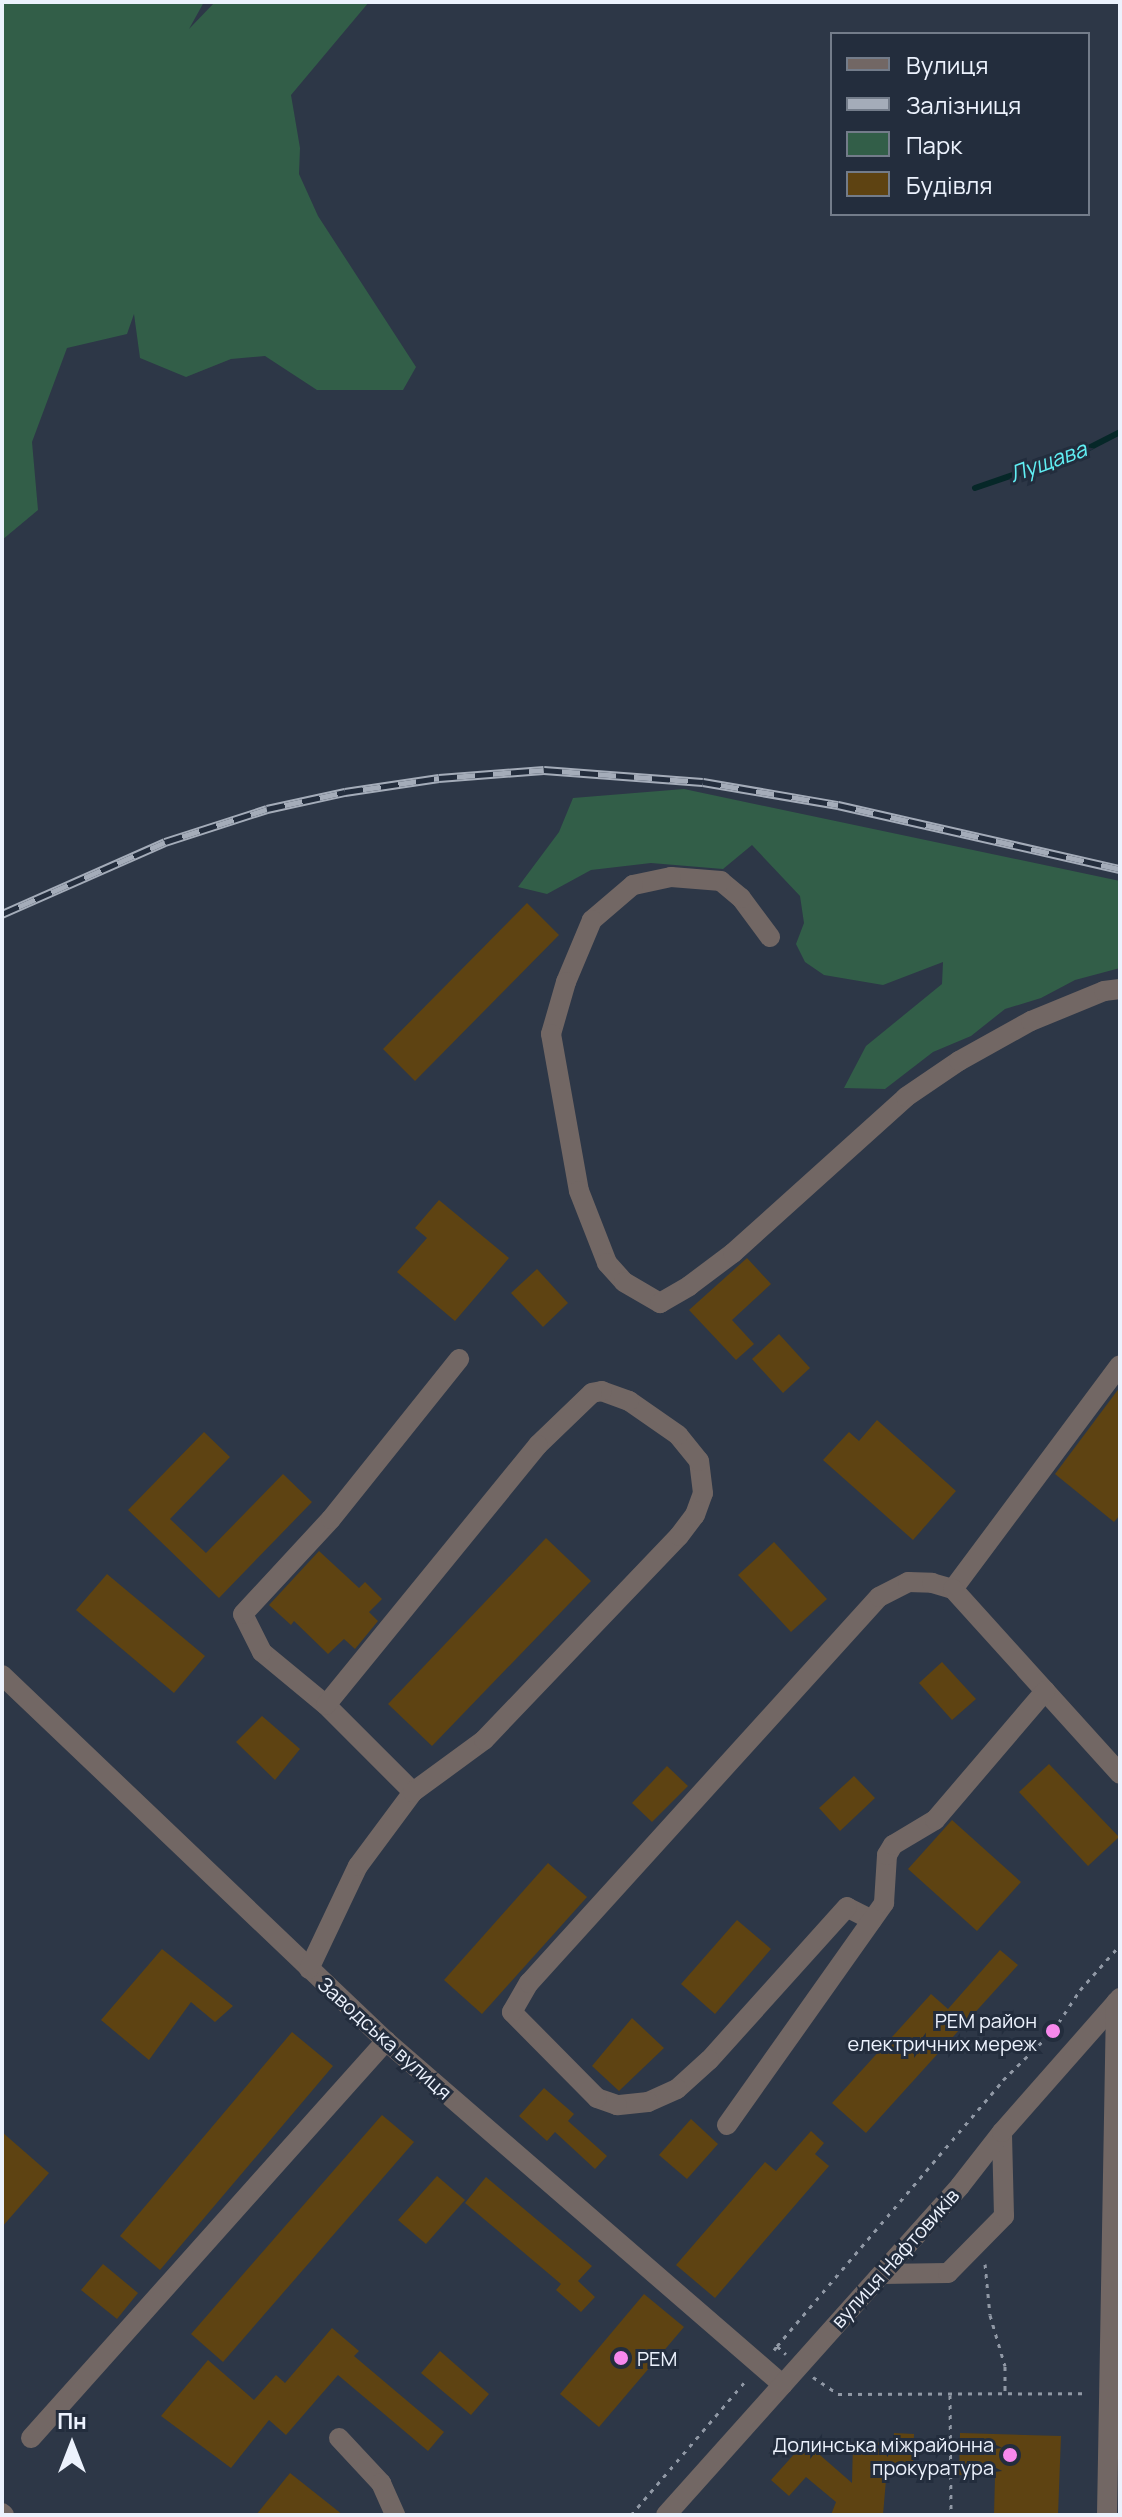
<!DOCTYPE html>
<meta charset="utf-8">
<style>
body{margin:0}
#map{position:relative;width:1122px;height:2517px;overflow:hidden;background:#2d3747;font-family:Manrope,sans-serif}
div>[style]{position:absolute}
.green>*{inset:0;background:#325e48}
.stream>*{height:6px;margin:-3px;padding:0 3px;transform-origin:3px;border-radius:3px;background:#062728}
.building>*{inset:0;background:#5e4312}
.path>*{height:3px;margin-top:-1.5px;transform-origin:0;background:repeating-linear-gradient(90deg,#9098a5 0 4px,transparent 0 10px)}
.minor>*{height:20px;margin:-10px;padding:0 10px;transform-origin:10px;border-radius:10px;background:#726764}
.rail>*{height:9px;margin-top:-4.5px;transform-origin:0;background:repeating-linear-gradient(90deg,#232d3d 0 18px,#a4acb9 0 36px);box-sizing:border-box;border-block:2px solid #a4acb9}
.dots>*{width:22px;height:22px;translate:-50% -50%;box-sizing:border-box;border:4px solid #232d3d;border-radius:50%}
span{translate:-50% -50%;white-space:nowrap;text-align:center;line-height:1.15;-webkit-text-stroke:6px #232d3d;paint-order:stroke}
.poi-label{font-size:20px;color:#ecf2fd}
.right{translate:-100% -50%;text-align:right}
.left{translate:0 -50%;text-align:left}
.street-label{font-size:20px;color:#ecf2fd}
.water-label{font-size:22px;color:#60eff4;font-style:italic}
.frame{position:absolute;inset:0;border:4px solid #ecf2fd;pointer-events:none}
.legend{position:absolute;left:830px;top:32px;width:260px;height:184px;box-sizing:border-box;background:#232d3d;border:2px solid #737c8a;margin:0;padding:10px 14px;list-style:none;font-size:24px;color:#ecf2fd}
.legend li{display:flex;align-items:center;gap:16px;height:40px}
.legend b{width:40px;border:2px solid #737c8a}
.north{position:absolute;left:32px;top:2405px;width:80px;height:80px;-webkit-text-stroke:6px #232d3d;paint-order:stroke;rotate:0deg;font-size:22px;font-weight:700;line-height:32px;text-align:center;color:#ecf2fd}
.north::after{content:'';display:block;margin:auto;width:28px;height:36px;background:#ecf2fd;clip-path:polygon(50% 0,100% 100%,50% 72%,0 100%)}
</style>
<div id="map">
<div class="green">
<i style="clip-path:polygon(2px 2px,204px 2px,189px 29px,215px 2px,369px 2px,291px 95px,300px 148px,299px 174px,318px 216px,416px 367px,403px 390px,317px 390px,265px 356px,231px 359px,186px 377px,140px 358px,134px 314px,127px 334px,67px 348px,32px 442px,38px 510px,2px 540px)"></i>
<i style="clip-path:polygon(684px 789px,1120px 881px,1120px 968px,1075px 980px,1041px 998px,1005px 1009px,971px 1036px,933px 1052px,885px 1089px,844px 1088px,866px 1046px,942px 984px,943px 962px,883px 985px,824px 975px,805px 962px,796px 944px,804px 923px,800px 896px,752px 845px,723px 869px,651px 863px,591px 870px,547px 894px,518px 887px,559px 832px,573px 798px)"></i>
</div>
<div class="stream">
<i style="left:975px;top:488px;width:114px;rotate:-18.9deg"></i>
<i style="left:1083px;top:451px;width:42px;rotate:-27.2deg"></i>
</div>
<div class="building">
<i style="clip-path:polygon(527px 903px,559px 935px,415px 1081px,383px 1049px)"></i>
<i style="clip-path:polygon(439px 1200px,509px 1258px,455px 1321px,397px 1272px,427px 1238px,415px 1228px)"></i>
<i style="clip-path:polygon(747px 1258px,771px 1284px,732px 1320px,754px 1344px,736px 1360px,689px 1310px)"></i>
<i style="clip-path:polygon(537px 1269px,568px 1303px,543px 1327px,511px 1293px)"></i>
<i style="clip-path:polygon(779px 1334px,810px 1368px,783px 1393px,752px 1359px)"></i>
<i style="clip-path:polygon(1120px 1387px,1120px 1515px,1114px 1522px,1055px 1474px)"></i>
<i style="clip-path:polygon(877px 1420px,956px 1491px,913px 1540px,823px 1460px,849px 1432px,859px 1441px)"></i>
<i style="clip-path:polygon(204px 1432px,230px 1457px,170px 1519px,206px 1553px,283px 1474px,312px 1502px,219px 1598px,128px 1510px)"></i>
<i style="clip-path:polygon(546px 1538px,591px 1581px,432px 1746px,388px 1704px)"></i>
<i style="clip-path:polygon(774px 1542px,827px 1599px,791px 1632px,738px 1575px)"></i>
<i style="clip-path:polygon(319px 1551px,359px 1588px,365px 1582px,382px 1599px,369px 1612px,378px 1621px,355px 1649px,344px 1639px,328px 1654px,294px 1621px,291px 1625px,269px 1605px)"></i>
<i style="clip-path:polygon(107px 1574px,205px 1656px,174px 1693px,76px 1610px)"></i>
<i style="clip-path:polygon(942px 1662px,976px 1699px,952px 1720px,919px 1683px)"></i>
<i style="clip-path:polygon(262px 1716px,300px 1749px,275px 1780px,236px 1742px)"></i>
<i style="clip-path:polygon(1049px 1764px,1119px 1837px,1088px 1866px,1019px 1792px)"></i>
<i style="clip-path:polygon(667px 1766px,688px 1786px,652px 1822px,632px 1803px)"></i>
<i style="clip-path:polygon(854px 1776px,875px 1798px,840px 1831px,819px 1808px)"></i>
<i style="clip-path:polygon(952px 1820px,1021px 1882px,977px 1931px,908px 1869px)"></i>
<i style="clip-path:polygon(548px 1863px,587px 1897px,482px 2014px,444px 1980px)"></i>
<i style="clip-path:polygon(737px 1920px,771px 1949px,715px 2014px,681px 1984px)"></i>
<i style="clip-path:polygon(162px 1949px,233px 2006px,215px 2022px,191px 2002px,149px 2060px,101px 2020px)"></i>
<i style="clip-path:polygon(1000px 1950px,1018px 1965px,866px 2133px,832px 2103px,931px 1994px,948px 2009px)"></i>
<i style="clip-path:polygon(632px 2018px,664px 2048px,619px 2091px,592px 2066px)"></i>
<i style="clip-path:polygon(292px 2032px,333px 2066px,160px 2270px,120px 2236px)"></i>
<i style="clip-path:polygon(544px 2088px,574px 2114px,568px 2121px,607px 2156px,595px 2169px,555px 2132px,547px 2141px,519px 2116px)"></i>
<i style="clip-path:polygon(382px 2115px,414px 2142px,223px 2362px,191px 2334px)"></i>
<i style="clip-path:polygon(691px 2119px,718px 2144px,687px 2179px,659px 2155px)"></i>
<i style="clip-path:polygon(811px 2131px,824px 2143px,815px 2154px,829px 2166px,715px 2298px,676px 2265px,765px 2162px,776px 2171px)"></i>
<i style="clip-path:polygon(2px 2132px,49px 2173px,2px 2227px)"></i>
<i style="clip-path:polygon(437px 2176px,465px 2200px,426px 2244px,398px 2220px)"></i>
<i style="clip-path:polygon(486px 2177px,592px 2266px,578px 2281px,595px 2297px,581px 2312px,556px 2290px,561px 2284px,465px 2203px)"></i>
<i style="clip-path:polygon(103px 2264px,138px 2293px,117px 2319px,81px 2290px)"></i>
<i style="clip-path:polygon(644px 2294px,684px 2327px,599px 2427px,560px 2394px)"></i>
<i style="clip-path:polygon(332px 2328px,359px 2351px,354px 2356px,444px 2432px,428px 2451px,338px 2375px,286px 2435px,269px 2420px,231px 2468px,161px 2416px,208px 2360px,254px 2400px,276px 2375px,285px 2383px)"></i>
<i style="clip-path:polygon(440px 2351px,489px 2394px,471px 2415px,421px 2373px)"></i>
<i style="clip-path:polygon(894px 2433px,914px 2434px,913px 2469px,887px 2468px,883px 2515px,831px 2515px,836px 2502px,806px 2477px,789px 2496px,771px 2480px,805px 2442px,852px 2483px,853px 2442px,893px 2443px)"></i>
<i style="clip-path:polygon(960px 2433px,1061px 2436px,1058px 2515px,994px 2515px,995px 2476px,959px 2475px)"></i>
<i style="clip-path:polygon(290px 2473px,343px 2515px,256px 2515px)"></i>
</div>
<div class="path">
<i style="left:985px;top:2264px;width:51px;rotate:84.4deg"></i>
<i style="left:990px;top:2315px;width:53px;rotate:73.6deg"></i>
<i style="left:1005px;top:2366px;width:28px;rotate:90deg"></i>
<i style="left:777px;top:2346px;width:349px;rotate:-49.6deg"></i>
<i style="left:1003px;top:2080px;width:70px;rotate:-44.4deg"></i>
<i style="left:1053px;top:2031px;width:49px;rotate:-56.6deg"></i>
<i style="left:1080px;top:1990px;width:60px;rotate:-48.4deg"></i>
<i style="left:774px;top:2350px;width:5px;rotate:-53deg"></i>
<i style="left:777px;top:2346px;width:12px;rotate:42deg"></i>
<i style="left:813px;top:2377px;width:30px;rotate:34deg"></i>
<i style="left:838px;top:2394px;width:250px;rotate:-0.2deg"></i>
<i style="left:950px;top:2395px;width:120px;rotate:89.5deg"></i>
<i style="left:631px;top:2515px;width:179px;rotate:-49.5deg"></i>
</div>
<div class="minor">
<i style="left:770px;top:937px;width:49px;rotate:-126.6deg"></i>
<i style="left:741px;top:898px;width:26px;rotate:-140deg"></i>
<i style="left:721px;top:881px;width:50px;rotate:-175.4deg"></i>
<i style="left:671px;top:877px;width:39px;rotate:168deg"></i>
<i style="left:633px;top:885px;width:54px;rotate:139.5deg"></i>
<i style="left:592px;top:920px;width:67px;rotate:112.8deg"></i>
<i style="left:566px;top:982px;width:54px;rotate:106.1deg"></i>
<i style="left:551px;top:1034px;width:159px;rotate:79.9deg"></i>
<i style="left:579px;top:1191px;width:77px;rotate:68.7deg"></i>
<i style="left:607px;top:1263px;width:25px;rotate:48deg"></i>
<i style="left:624px;top:1282px;width:42px;rotate:30.3deg"></i>
<i style="left:660px;top:1303px;width:34px;rotate:-30deg"></i>
<i style="left:689px;top:1286px;width:55px;rotate:-36.9deg"></i>
<i style="left:733px;top:1253px;width:233px;rotate:-42deg"></i>
<i style="left:906px;top:1097px;width:64px;rotate:-34.2deg"></i>
<i style="left:959px;top:1061px;width:82px;rotate:-29.1deg"></i>
<i style="left:1031px;top:1021px;width:79px;rotate:-22.3deg"></i>
<i style="left:1104px;top:991px;width:16px;rotate:-7deg"></i>
<i style="left:953px;top:1589px;width:279px;rotate:-53.3deg"></i>
<i style="left:2px;top:1675px;width:530px;rotate:43.63deg"></i>
<i style="left:386px;top:2041px;width:525px;rotate:40.91deg"></i>
<i style="left:413px;top:1792px;width:123px;rotate:-135deg"></i>
<i style="left:326px;top:1705px;width:83px;rotate:-140.4deg"></i>
<i style="left:262px;top:1652px;width:42px;rotate:-116.6deg"></i>
<i style="left:243px;top:1614px;width:129px;rotate:-47.2deg"></i>
<i style="left:331px;top:1519px;width:205px;rotate:-51.3deg"></i>
<i style="left:872px;top:1920px;width:28px;rotate:-153deg"></i>
<i style="left:847px;top:1907px;width:206px;rotate:132deg"></i>
<i style="left:709px;top:2060px;width:43px;rotate:137.8deg"></i>
<i style="left:677px;top:2089px;width:32px;rotate:156deg"></i>
<i style="left:648px;top:2102px;width:31px;rotate:174deg"></i>
<i style="left:617px;top:2105px;width:21px;rotate:-161deg"></i>
<i style="left:597px;top:2098px;width:121px;rotate:-134.7deg"></i>
<i style="left:512px;top:2012px;width:34px;rotate:-60deg"></i>
<i style="left:529px;top:1983px;width:521px;rotate:-47.8deg"></i>
<i style="left:879px;top:1597px;width:33px;rotate:-27deg"></i>
<i style="left:908px;top:1582px;width:24px;rotate:2deg"></i>
<i style="left:932px;top:1583px;width:22px;rotate:16deg"></i>
<i style="left:953px;top:1589px;width:249px;rotate:47.9deg"></i>
<i style="left:309px;top:1969px;width:114px;rotate:-64.6deg"></i>
<i style="left:358px;top:1866px;width:92px;rotate:-53.4deg"></i>
<i style="left:413px;top:1792px;width:88px;rotate:-36.2deg"></i>
<i style="left:484px;top:1740px;width:282px;rotate:-46.3deg"></i>
<i style="left:679px;top:1536px;width:26px;rotate:-53deg"></i>
<i style="left:695px;top:1515px;width:23px;rotate:-70deg"></i>
<i style="left:703px;top:1493px;width:32px;rotate:-97deg"></i>
<i style="left:699px;top:1461px;width:33px;rotate:-129deg"></i>
<i style="left:678px;top:1435px;width:60px;rotate:-145.2deg"></i>
<i style="left:629px;top:1401px;width:29px;rotate:-160deg"></i>
<i style="left:602px;top:1391px;width:10px;rotate:169deg"></i>
<i style="left:592px;top:1393px;width:75px;rotate:136.1deg"></i>
<i style="left:538px;top:1445px;width:335px;rotate:129.2deg"></i>
<i style="left:727px;top:2125px;width:272px;rotate:-54.7deg"></i>
<i style="left:884px;top:1903px;width:48px;rotate:-86.4deg"></i>
<i style="left:887px;top:1855px;width:12px;rotate:-59deg"></i>
<i style="left:893px;top:1845px;width:49px;rotate:-30.8deg"></i>
<i style="left:935px;top:1820px;width:170px;rotate:-49.5deg"></i>
<i style="left:882px;top:2274px;width:66px;rotate:-0.9deg"></i>
<i style="left:948px;top:2273px;width:80px;rotate:-45.5deg"></i>
<i style="left:1004px;top:2216px;width:84px;rotate:-91.4deg"></i>
<i style="left:31px;top:2438px;width:533px;rotate:-48.2deg"></i>
<i style="left:339px;top:2438px;width:62px;rotate:47deg"></i>
<i style="left:381px;top:2483px;width:35px;rotate:66deg"></i>
<i style="left:2px;top:2513px;width:3px;rotate:45deg"></i>
<i style="left:666px;top:2515px;width:441px;rotate:-48.2deg"></i>
<i style="left:960px;top:2186px;width:68px;rotate:-52.1deg"></i>
<i style="left:1002px;top:2132px;width:179px;rotate:-48.6deg"></i>
<i style="left:1107px;top:2515px;width:513px;rotate:-88.99deg"></i>
</div>
<div class="rail">
<i style="left:2px;top:914px;width:178px;rotate:-23.8deg"></i>
<i style="left:165px;top:842px;width:107px;rotate:-17.9deg"></i>
<i style="left:267px;top:809px;width:80px;rotate:-12.3deg"></i>
<i style="left:345px;top:792px;width:95px;rotate:-8.5deg"></i>
<i style="left:439px;top:778px;width:105px;rotate:-4.4deg"></i>
<i style="left:544px;top:770px;width:159px;rotate:4.3deg"></i>
<i style="left:703px;top:782px;width:137px;rotate:9.7deg"></i>
<i style="left:838px;top:805px;width:289px;rotate:12.8deg"></i>
</div>
<div class="dots">
<i style="left:1053px;top:2031px;background:#f788ec"></i>
<i style="left:621px;top:2358px;background:#f788ec"></i>
<i style="left:1010px;top:2455px;background:#f788ec"></i>
</div>
<div class="poi-label">
<span class="right" style="left:1037px;top:2032px">РЕМ район<br>електричних мереж</span>
<span class="left" style="left:637px;top:2358px">РЕМ</span>
<span class="right" style="left:994px;top:2456px">Долинська міжрайонна<br>прокуратура</span>
</div>
<div class="street-label">
<span style="left:385px;top:2038px;rotate:42deg">Заводська вулиця</span>
<span style="left:895px;top:2258px;rotate:-48deg">вулиця Нафтовиків</span>
</div>
<div class="water-label">
<span style="left:1048px;top:462px;rotate:-20deg">Лущава</span>
</div>
<div class="frame"></div>
<ul class="legend">
<li><b style="height:10px;background:#726764"></b>Вулиця</li>
<li><b style="height:10px;background:#a4acb9"></b>Залізниця</li>
<li><b style="height:22px;background:#325e48"></b>Парк</li>
<li><b style="height:22px;background:#5e4312"></b>Будівля</li>
</ul>
<div class="north">Пн</div>
</div>
